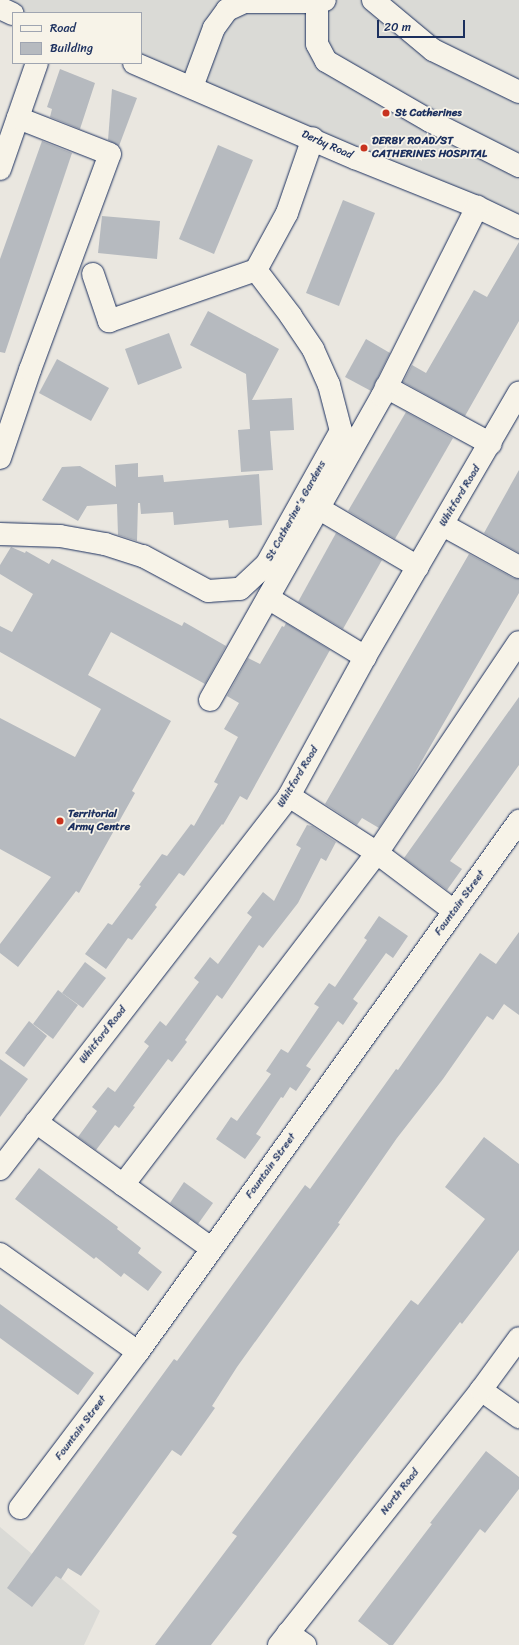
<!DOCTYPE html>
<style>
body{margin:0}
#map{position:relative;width:519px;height:1645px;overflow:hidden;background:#eae7e0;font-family:Sriracha,sans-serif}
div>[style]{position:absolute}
.built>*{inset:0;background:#dadad6}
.building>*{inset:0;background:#b6babf}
.roads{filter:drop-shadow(0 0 1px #1b2f5e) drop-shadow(0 0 1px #1b2f5e)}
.minor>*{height:22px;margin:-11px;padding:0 11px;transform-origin:11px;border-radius:11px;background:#f7f3e8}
.dots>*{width:11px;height:11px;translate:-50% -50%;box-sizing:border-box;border:2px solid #f7f3e8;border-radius:50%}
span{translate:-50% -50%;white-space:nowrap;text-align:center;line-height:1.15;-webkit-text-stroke:3.5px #f7f3e8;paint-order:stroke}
.poi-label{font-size:11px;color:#1b2f5e;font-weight:700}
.left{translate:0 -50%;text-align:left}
.street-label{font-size:11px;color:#1b2f5e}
.legend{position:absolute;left:12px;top:12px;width:130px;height:52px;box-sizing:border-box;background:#f7f3e8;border:1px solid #9fa5b1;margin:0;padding:5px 7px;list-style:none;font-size:12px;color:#1b2f5e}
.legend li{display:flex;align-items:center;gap:8px;height:20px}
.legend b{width:20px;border:1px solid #9fa5b1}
.scale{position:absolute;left:377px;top:20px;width:88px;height:18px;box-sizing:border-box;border:2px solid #1b2f5e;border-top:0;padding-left:5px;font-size:12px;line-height:14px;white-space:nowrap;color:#1b2f5e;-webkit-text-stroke:3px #f7f3e8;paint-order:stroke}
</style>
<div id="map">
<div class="built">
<i style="clip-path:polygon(0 0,519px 0,519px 215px,141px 63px,141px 13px,13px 13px)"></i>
<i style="clip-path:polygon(0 1527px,100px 1611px,84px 1645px,0 1645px)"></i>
</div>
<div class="building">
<i style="clip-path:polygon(60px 69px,95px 83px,80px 129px,50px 117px,52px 109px,47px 107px)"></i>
<i style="clip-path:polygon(112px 89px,137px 98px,119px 146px,108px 140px)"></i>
<i style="clip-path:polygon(42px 141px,72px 153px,5px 353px,0 352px,0 259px)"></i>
<i style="clip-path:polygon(218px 145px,253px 160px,214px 254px,179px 239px)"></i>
<i style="clip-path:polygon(343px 200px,375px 213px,339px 306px,306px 293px)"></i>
<i style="clip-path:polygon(102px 216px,160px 221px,157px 259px,98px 253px)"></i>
<i style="clip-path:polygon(519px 242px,519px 321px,465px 416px,403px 382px,412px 365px,426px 373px,474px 290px,487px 297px)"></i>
<i style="clip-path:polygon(208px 311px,279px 349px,252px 400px,292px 398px,294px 430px,270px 431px,273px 470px,241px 472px,238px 430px,250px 429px,246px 374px,190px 345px)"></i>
<i style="clip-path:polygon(169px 333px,182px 368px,138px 385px,125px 349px)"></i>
<i style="clip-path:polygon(366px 339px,390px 353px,371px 391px,345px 377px)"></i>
<i style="clip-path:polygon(57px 359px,109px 388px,91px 421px,39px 393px)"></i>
<i style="clip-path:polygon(406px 412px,453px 438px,395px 539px,348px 511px)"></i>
<i style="clip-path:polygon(138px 463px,138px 477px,163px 475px,164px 482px,259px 474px,262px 525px,229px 528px,228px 520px,174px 525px,173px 512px,141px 514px,140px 503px,138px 503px,137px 541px,118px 535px,117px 504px,87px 506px,78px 521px,42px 500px,62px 467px,80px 466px,116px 487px,115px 465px)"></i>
<i style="clip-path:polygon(519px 470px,519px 553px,484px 533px)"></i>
<i style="clip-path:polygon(336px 533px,382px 560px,343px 629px,298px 602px)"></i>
<i style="clip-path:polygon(11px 547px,25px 553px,26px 551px,49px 564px,52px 559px,182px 626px,184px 622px,226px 646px,205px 684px,111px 632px,88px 675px,171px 721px,132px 791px,135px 793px,79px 893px,76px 891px,18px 967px,0 953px,0 944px,51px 877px,0 849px,0 718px,75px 757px,101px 709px,0 652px,0 626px,12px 632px,33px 594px,0 574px,0 565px)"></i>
<i style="clip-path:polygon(469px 554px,513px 578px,519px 579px,519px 593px,409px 783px,379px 828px,362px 818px,357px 825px,325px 804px)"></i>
<i style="clip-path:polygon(286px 623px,330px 650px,247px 800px,240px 796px,223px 825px,222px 824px,184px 876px,179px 873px,155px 905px,157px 907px,132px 940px,128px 938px,106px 969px,85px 954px,108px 923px,112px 925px,141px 886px,139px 885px,162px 854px,167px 856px,191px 824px,194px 826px,218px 784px,214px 782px,238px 737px,224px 729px,239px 703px,227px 696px,248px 658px,260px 664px,282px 626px,284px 627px)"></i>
<i style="clip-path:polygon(519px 697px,519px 765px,450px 861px,462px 869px,447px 890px,404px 858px)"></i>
<i style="clip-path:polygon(307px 825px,312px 826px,336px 842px,326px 861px,321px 858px,298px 903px,263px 948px,259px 945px,222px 999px,217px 995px,185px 1040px,187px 1042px,172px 1062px,168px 1059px,133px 1106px,135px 1107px,119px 1128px,115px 1125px,96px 1150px,78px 1137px,97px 1111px,92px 1107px,108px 1087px,115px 1092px,149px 1046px,144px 1042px,160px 1021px,166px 1026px,199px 982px,194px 978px,210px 957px,218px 964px,252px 917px,247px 913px,263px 892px,274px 901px,301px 848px,296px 845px)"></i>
<i style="clip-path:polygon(379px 916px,408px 936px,393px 958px,386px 953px,353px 999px,358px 1003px,343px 1025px,338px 1021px,306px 1066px,311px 1069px,296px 1091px,290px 1087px,283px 1098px,281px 1097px,256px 1134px,261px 1137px,245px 1159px,216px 1139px,231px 1117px,237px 1121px,271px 1074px,266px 1071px,281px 1049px,288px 1053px,319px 1007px,314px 1004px,329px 983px,335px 987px,367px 940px,364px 938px)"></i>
<i style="clip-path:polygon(519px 932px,519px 1015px,504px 1004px,493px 1020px,487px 1016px,443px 1079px,397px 1138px,338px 1223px,340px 1224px,237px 1367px,212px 1406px,215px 1408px,181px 1456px,172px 1450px,81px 1576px,68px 1568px,61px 1579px,56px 1576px,32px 1607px,7px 1588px,174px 1359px,177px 1361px,305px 1185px,310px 1189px,396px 1069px,398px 1070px,480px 953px,496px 964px)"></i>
<i style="clip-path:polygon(85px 962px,106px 978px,83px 1008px,62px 993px)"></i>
<i style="clip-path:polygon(58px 990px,78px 1005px,53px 1039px,33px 1024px)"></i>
<i style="clip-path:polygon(29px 1021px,47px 1036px,24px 1067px,5px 1053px)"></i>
<i style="clip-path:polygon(0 1059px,28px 1079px,0 1117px)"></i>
<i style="clip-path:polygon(484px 1137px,519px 1164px,519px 1250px,462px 1324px,460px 1322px,360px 1451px,211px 1645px,155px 1645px,237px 1536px,232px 1533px,294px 1451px,411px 1300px,418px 1305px,485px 1219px,445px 1187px)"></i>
<i style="clip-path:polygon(39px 1168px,118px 1227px,117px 1229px,141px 1248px,138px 1253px,162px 1272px,148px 1291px,124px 1273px,121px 1277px,96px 1257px,94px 1259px,15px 1199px)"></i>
<i style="clip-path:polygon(184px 1182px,213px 1203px,198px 1224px,170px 1203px)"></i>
<i style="clip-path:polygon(0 1304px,94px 1373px,78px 1395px,0 1338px)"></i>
<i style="clip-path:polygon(486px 1451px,519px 1477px,519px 1489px,485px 1533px,480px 1529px,393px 1645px,389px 1645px,358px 1621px,432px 1524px,430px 1523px)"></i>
</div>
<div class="roads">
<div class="minor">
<i style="left:373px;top:0;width:78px;rotate:39.8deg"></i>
<i style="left:433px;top:50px;width:96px;rotate:26deg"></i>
<i style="left:317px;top:2px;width:42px;rotate:90deg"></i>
<i style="left:317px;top:44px;width:19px;rotate:62deg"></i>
<i style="left:326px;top:61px;width:120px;rotate:30deg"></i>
<i style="left:430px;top:121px;width:100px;rotate:26.8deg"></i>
<i style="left:0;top:8px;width:14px;rotate:25deg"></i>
<i style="left:134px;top:63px;width:241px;rotate:23.3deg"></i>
<i style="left:355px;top:158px;width:131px;rotate:21.9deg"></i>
<i style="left:477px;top:207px;width:47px;rotate:25.5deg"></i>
<i style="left:192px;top:87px;width:63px;rotate:-69.6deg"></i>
<i style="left:214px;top:28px;width:22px;rotate:-54deg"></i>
<i style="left:227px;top:10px;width:19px;rotate:-25deg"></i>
<i style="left:244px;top:2px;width:73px"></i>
<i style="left:317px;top:2px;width:8px;rotate:-14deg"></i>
<i style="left:0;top:169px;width:112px;rotate:-70.8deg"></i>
<i style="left:93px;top:274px;width:50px;rotate:71.2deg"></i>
<i style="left:109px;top:321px;width:156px;rotate:-19.1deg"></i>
<i style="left:256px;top:270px;width:65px;rotate:-61.5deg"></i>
<i style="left:287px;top:213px;width:79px;rotate:-70.9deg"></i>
<i style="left:386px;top:387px;width:119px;rotate:28.5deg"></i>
<i style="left:0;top:458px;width:93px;rotate:-71.2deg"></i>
<i style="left:30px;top:370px;width:230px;rotate:-69.7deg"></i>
<i style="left:110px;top:154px;width:99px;rotate:-158.6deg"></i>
<i style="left:318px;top:508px;width:116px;rotate:30.5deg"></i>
<i style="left:443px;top:525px;width:87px;rotate:28.9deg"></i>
<i style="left:0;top:534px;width:60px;rotate:1.9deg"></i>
<i style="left:60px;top:536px;width:46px;rotate:10.1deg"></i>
<i style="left:105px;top:544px;width:40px;rotate:18deg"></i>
<i style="left:143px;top:556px;width:74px;rotate:28.3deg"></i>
<i style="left:208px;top:591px;width:32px;rotate:-4deg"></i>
<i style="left:240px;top:589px;width:35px;rotate:-43deg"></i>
<i style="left:266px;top:565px;width:154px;rotate:-60.8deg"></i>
<i style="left:341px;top:431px;width:48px;rotate:-104.6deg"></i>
<i style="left:329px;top:385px;width:39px;rotate:-114deg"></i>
<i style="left:313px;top:349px;width:40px;rotate:-124deg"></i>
<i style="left:291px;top:316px;width:58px;rotate:-127.3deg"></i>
<i style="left:268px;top:598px;width:114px;rotate:31.3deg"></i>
<i style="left:210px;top:700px;width:349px;rotate:-60.5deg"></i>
<i style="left:382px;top:396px;width:212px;rotate:-63.3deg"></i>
<i style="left:289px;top:796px;width:105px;rotate:32.9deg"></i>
<i style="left:377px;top:853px;width:96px;rotate:37deg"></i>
<i style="left:36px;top:1122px;width:217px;rotate:35.8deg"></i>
<i style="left:0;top:1169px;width:472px;rotate:-52.2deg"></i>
<i style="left:289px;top:796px;width:158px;rotate:-61.3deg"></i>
<i style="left:365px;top:657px;width:306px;rotate:-59.8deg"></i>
<i style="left:123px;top:1185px;width:418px;rotate:-52.6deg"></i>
<i style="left:377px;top:853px;width:254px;rotate:-56.1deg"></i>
<i style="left:0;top:1254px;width:169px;rotate:35.4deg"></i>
<i style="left:481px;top:1390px;width:47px;rotate:35.4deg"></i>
<i style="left:20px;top:1508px;width:196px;rotate:-52.9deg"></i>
<i style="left:138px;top:1352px;width:654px;rotate:-54.34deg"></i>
<i style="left:288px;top:1633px;width:21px;rotate:35deg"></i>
<i style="left:279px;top:1645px;width:325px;rotate:-51.6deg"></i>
<i style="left:481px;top:1390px;width:64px;rotate:-53.8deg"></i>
</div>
</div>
<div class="dots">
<i style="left:386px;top:113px;background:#c8321e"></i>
<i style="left:364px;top:148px;background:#c8321e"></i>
<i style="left:60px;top:821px;background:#c8321e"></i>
</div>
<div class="poi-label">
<span class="left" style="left:395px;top:113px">St Catherines</span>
<span class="left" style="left:372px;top:148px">DERBY ROAD/ST<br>CATHERINES HOSPITAL</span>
<span class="left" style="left:68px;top:821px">Territorial<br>Army Centre</span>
</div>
<div class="street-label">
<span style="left:327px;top:145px;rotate:24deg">Derby Road</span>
<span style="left:460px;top:496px;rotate:-59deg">Whitford Road</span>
<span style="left:296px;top:511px;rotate:-61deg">St Catherine's Gardens</span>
<span style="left:298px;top:777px;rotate:-59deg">Whitford Road</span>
<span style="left:460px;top:903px;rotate:-54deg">Fountain Street</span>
<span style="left:103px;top:1035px;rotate:-52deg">Whitford Road</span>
<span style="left:271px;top:1166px;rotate:-54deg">Fountain Street</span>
<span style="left:81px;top:1428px;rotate:-53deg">Fountain Street</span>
<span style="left:400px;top:1492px;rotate:-52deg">North Road</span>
</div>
<ul class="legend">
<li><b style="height:5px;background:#f7f3e8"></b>Road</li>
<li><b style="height:11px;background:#b6babf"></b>Building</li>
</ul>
<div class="scale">20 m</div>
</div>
